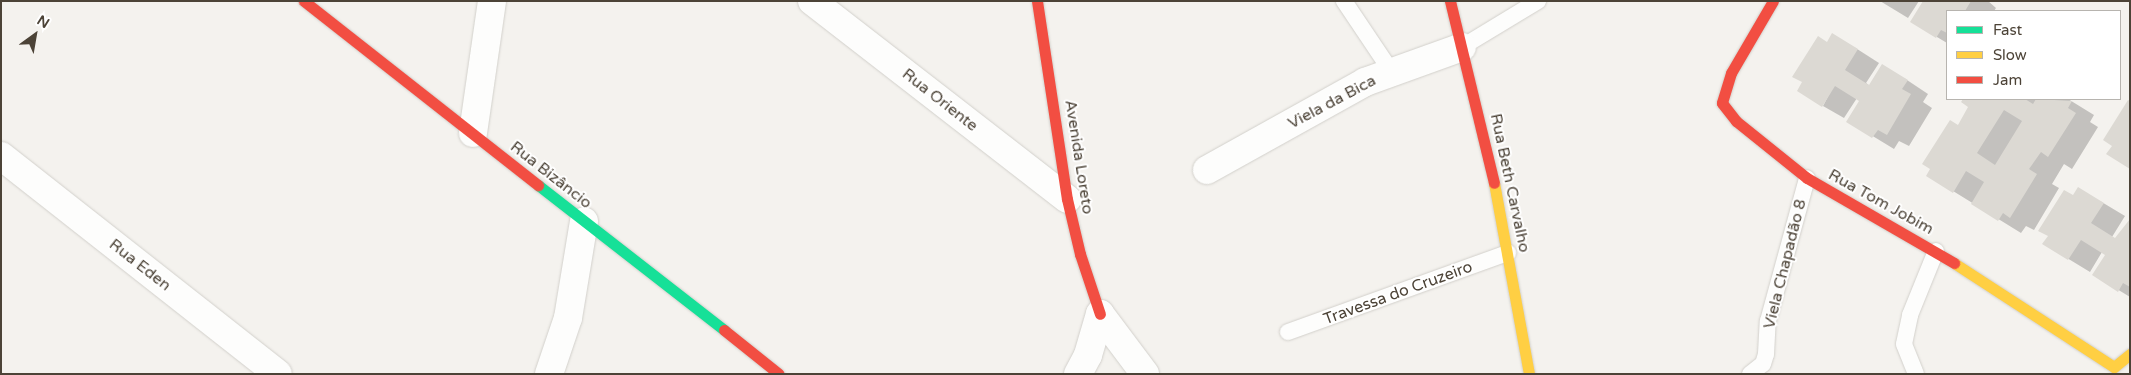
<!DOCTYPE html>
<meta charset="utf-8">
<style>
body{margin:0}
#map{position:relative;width:2131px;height:375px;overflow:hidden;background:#f4f2ee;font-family:"Varela Round",sans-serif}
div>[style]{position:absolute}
.shadow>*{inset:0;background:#0003}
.building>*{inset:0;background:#dcd9d3}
.roads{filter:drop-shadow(0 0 1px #d2d0cb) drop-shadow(0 0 1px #d2d0cb)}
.lane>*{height:16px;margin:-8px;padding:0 8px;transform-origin:8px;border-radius:8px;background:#fdfdfc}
.street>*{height:28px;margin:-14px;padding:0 14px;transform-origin:14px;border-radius:14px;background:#fdfdfc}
.fast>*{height:11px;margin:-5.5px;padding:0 5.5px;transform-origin:5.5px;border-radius:5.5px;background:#16e098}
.slow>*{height:11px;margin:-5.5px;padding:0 5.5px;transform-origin:5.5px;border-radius:5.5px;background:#ffcf43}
.jam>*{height:11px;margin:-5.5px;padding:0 5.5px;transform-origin:5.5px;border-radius:5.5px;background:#f24e42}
span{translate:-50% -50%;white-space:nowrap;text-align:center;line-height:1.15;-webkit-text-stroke:4px #fff;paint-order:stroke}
.street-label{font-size:16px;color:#4c4337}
.frame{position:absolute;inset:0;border:2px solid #4c4337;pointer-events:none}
.legend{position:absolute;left:1946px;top:10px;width:175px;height:90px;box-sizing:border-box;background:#fff;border:1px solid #b7b4af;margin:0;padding:6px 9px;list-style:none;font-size:15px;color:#4c4337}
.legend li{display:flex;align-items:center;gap:10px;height:25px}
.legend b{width:25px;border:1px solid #b7b4af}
.north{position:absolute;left:10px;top:10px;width:50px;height:50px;-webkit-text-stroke:4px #fff;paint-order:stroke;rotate:32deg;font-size:14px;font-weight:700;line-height:20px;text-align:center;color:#4c4337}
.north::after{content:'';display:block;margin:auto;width:18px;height:22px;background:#4c4337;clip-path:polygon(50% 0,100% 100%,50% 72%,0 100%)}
</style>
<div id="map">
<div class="shadow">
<i style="clip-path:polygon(1880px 1px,1919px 1px,1908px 18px)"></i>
<i style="clip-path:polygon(1925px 1px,1988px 1px,1996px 8px,1994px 11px,1947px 11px,1947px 43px,1937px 37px)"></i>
<i style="clip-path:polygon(1854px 47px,1879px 63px,1866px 83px,1870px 86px,1904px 78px,1928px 94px,1923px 102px,1932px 108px,1909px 146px,1899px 141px,1894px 149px,1848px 121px,1861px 101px,1857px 98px,1844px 118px,1823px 106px)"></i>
<i style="clip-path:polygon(1964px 99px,2068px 99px,2094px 115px,2090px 122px,2098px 127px,2072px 169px,2064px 164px,2052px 184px,2059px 188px,2034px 230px,2026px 226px,2021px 233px,1953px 191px,1958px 126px,1970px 107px,1962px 102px)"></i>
<i style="clip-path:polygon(2074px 197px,2100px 201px,2125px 216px,2112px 237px,2116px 239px,2130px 221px,2130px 297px,2094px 275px,2107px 254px,2102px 252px,2090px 272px,2044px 244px)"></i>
</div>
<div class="building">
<i style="clip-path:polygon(1923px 1px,1971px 1px,1965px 11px,1947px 11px,1947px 33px,1941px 30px,1936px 38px,1910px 22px)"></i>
<i style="clip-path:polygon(1832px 33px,1858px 49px,1845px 70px,1869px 85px,1882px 64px,1908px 80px,1902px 89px,1911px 94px,1887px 135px,1878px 130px,1872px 138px,1846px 122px,1859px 101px,1835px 86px,1822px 107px,1797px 91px,1802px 82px,1792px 77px,1818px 36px,1827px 42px)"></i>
<i style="clip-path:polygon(evenodd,1963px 99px,2025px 99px,2033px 104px,2036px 99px,2072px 101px,2068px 108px,2076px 113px,2048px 157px,2041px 152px,2029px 169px,2037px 174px,2010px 218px,2003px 213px,1998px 221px,1971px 204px,1984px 182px,1966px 171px,1953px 193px,1926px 176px,1930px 169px,1922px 164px,1950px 120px,1958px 125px,1968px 107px,1961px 102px,1963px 99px,2004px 110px,2022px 121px,1995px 165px,1977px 153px,2004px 110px)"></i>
<i style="clip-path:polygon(2128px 100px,2130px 101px,2130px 169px,2106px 154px,2112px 146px,2103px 140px)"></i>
<i style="clip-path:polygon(2078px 187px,2104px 203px,2091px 223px,2115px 238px,2130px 219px,2130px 287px,2123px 283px,2118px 292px,2092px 275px,2105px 255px,2081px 240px,2068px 260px,2042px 244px,2048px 236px,2038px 231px,2064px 190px,2073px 195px)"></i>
</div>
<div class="roads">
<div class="lane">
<i style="left:1344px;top:1px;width:84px;rotate:56.1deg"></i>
<i style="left:1462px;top:47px;width:89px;rotate:-31.2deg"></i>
<i style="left:1288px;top:332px;width:234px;rotate:-19.8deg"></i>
<i style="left:1750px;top:374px;width:16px;rotate:-38deg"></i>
<i style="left:1763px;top:364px;width:10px;rotate:-73deg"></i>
<i style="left:1766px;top:354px;width:33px;rotate:-87deg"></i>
<i style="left:1768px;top:321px;width:148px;rotate:-74.7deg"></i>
<i style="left:1916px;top:374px;width:32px;rotate:-112deg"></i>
<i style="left:1904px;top:344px;width:30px;rotate:-78deg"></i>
<i style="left:1910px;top:315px;width:69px;rotate:-67.9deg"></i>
</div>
<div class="street">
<i style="left:812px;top:1px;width:323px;rotate:37.8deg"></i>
<i style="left:473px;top:133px;width:133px;rotate:-81.8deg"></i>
<i style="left:1px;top:156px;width:352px;rotate:38.2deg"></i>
<i style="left:1207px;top:170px;width:181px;rotate:-29.1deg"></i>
<i style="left:1365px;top:82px;width:103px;rotate:-19.8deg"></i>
<i style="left:1100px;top:314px;width:75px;rotate:53.1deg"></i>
<i style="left:549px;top:374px;width:59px;rotate:-71.3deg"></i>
<i style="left:568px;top:318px;width:98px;rotate:-80.6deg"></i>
<i style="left:1078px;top:374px;width:21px;rotate:-62deg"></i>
<i style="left:1088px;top:355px;width:43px;rotate:-73.7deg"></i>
</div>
<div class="fast">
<i style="left:538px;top:185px;width:236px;rotate:37.9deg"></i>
</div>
<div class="slow">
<i style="left:1494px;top:183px;width:194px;rotate:79.6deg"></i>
<i style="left:1954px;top:263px;width:191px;rotate:33deg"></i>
<i style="left:2114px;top:367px;width:21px;rotate:-39deg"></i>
</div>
<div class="jam">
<i style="left:304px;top:1px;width:298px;rotate:38.2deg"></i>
<i style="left:1037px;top:1px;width:200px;rotate:81.4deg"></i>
<i style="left:1067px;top:199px;width:57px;rotate:76.7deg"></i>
<i style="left:1080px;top:254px;width:63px;rotate:71.6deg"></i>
<i style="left:1450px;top:1px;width:187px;rotate:76.4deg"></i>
<i style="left:1773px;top:1px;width:83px;rotate:120.3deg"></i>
<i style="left:1731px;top:73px;width:31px;rotate:107deg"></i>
<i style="left:1722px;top:103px;width:23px;rotate:52deg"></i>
<i style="left:1736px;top:121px;width:91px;rotate:38.8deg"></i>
<i style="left:1807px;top:178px;width:170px;rotate:30deg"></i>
<i style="left:724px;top:330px;width:70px;rotate:38.7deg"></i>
</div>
</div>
<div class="street-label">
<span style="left:940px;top:100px;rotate:38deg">Rua Oriente</span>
<span style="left:1332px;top:102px;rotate:-28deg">Viela da Bica</span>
<span style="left:1079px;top:157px;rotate:81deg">Avenida Loreto</span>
<span style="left:551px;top:175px;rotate:38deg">Rua Bizâncio</span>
<span style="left:1510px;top:183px;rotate:78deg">Rua Beth Carvalho</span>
<span style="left:1881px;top:202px;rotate:29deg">Rua Tom Jobim</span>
<span style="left:1785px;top:264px;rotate:-76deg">Viela Chapadão 8</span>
<span style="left:140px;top:265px;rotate:38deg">Rua Eden</span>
<span style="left:1398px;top:293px;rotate:-20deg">Travessa do Cruzeiro</span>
</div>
<div class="frame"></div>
<ul class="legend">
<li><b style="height:6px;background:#16e098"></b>Fast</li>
<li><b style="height:6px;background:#ffcf43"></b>Slow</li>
<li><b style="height:6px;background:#f24e42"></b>Jam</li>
</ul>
<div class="north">N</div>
</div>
